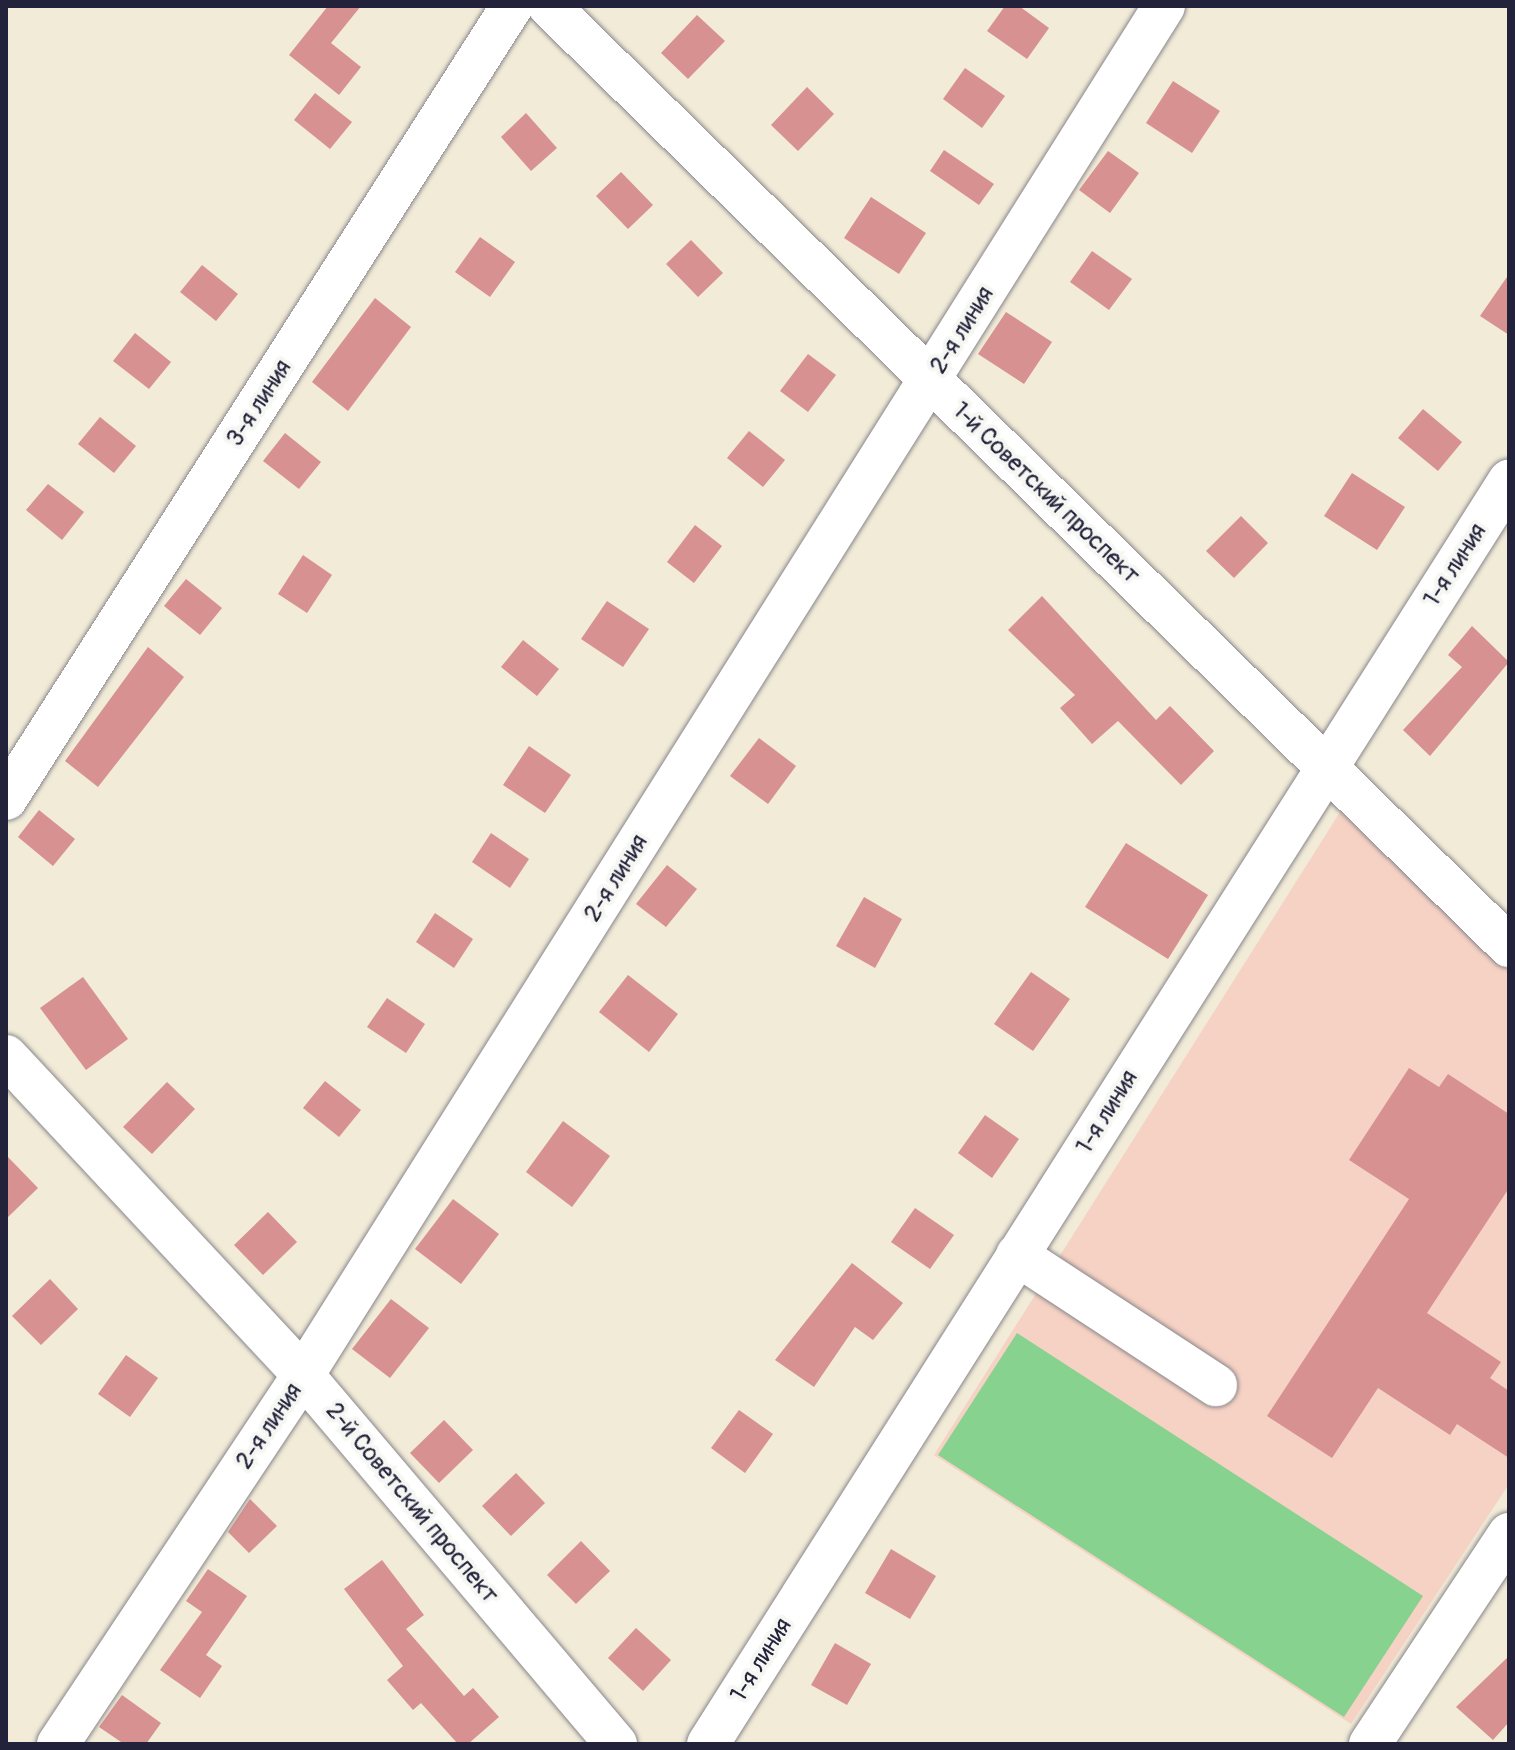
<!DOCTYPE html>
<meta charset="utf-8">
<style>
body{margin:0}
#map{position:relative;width:1515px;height:1750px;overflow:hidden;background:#f1ebd8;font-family:Pangolin,sans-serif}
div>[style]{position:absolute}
.built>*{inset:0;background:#f6d2c4}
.green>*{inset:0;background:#87d28e}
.building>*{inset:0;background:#d79190}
.roads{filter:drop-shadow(0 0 2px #8a868a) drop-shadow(0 0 2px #8a868a)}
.minor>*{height:42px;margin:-21px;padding:0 21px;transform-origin:21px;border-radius:21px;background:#fff}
span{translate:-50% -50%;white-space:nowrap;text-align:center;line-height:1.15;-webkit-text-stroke:8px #f6f6f2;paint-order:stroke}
.street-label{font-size:24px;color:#22223b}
.frame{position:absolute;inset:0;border:8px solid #22223b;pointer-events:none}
</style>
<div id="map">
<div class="built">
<i style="clip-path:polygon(1342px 809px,1509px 969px,1509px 1484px,1351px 1724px,934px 1455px)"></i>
</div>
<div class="green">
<i style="clip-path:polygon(1017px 1333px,1423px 1596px,1344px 1717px,938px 1455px)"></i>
</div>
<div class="building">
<i style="clip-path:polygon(328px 6px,361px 6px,331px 43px,361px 67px,339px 95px,289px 55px)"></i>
<i style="clip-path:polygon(1005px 6px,1019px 6px,1049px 28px,1027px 59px,987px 31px)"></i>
<i style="clip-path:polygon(697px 15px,725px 41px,688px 79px,661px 53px)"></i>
<i style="clip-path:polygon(965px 68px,1005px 96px,982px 128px,943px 99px)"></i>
<i style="clip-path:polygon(1173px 81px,1220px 111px,1192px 153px,1146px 123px)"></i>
<i style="clip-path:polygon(807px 87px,834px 114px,798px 151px,771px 125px)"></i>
<i style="clip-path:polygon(315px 93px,352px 122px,330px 149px,294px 120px)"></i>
<i style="clip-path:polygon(526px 113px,557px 148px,531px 171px,501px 137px)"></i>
<i style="clip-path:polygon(944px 150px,994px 184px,979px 205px,930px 171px)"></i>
<i style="clip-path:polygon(1108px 151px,1139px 173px,1110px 213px,1079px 190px)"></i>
<i style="clip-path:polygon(621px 172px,653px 205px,628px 229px,596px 196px)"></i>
<i style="clip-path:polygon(871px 197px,926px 233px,899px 274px,844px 238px)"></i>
<i style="clip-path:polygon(480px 237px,515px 262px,490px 297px,455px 272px)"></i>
<i style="clip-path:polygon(691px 240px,723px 273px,698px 297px,666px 264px)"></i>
<i style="clip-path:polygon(1092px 251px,1132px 279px,1109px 310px,1070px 282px)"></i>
<i style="clip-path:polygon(202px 265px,238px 294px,216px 321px,180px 292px)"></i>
<i style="clip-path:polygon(1509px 274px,1509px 335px,1480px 316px)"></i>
<i style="clip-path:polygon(375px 298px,411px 327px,348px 411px,312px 382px)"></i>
<i style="clip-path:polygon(1006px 312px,1052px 342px,1024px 384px,978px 354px)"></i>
<i style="clip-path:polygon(135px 333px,171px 362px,149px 389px,113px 361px)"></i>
<i style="clip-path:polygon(808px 354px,836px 375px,808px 412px,780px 391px)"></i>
<i style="clip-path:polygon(1423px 409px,1462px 442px,1438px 471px,1398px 438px)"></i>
<i style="clip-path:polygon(100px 417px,136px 446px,114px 473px,78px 444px)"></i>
<i style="clip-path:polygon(749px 431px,785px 460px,763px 487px,727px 458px)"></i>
<i style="clip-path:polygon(285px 433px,321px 462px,299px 489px,263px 461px)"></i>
<i style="clip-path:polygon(1352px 473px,1405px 507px,1377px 550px,1324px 516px)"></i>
<i style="clip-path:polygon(48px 484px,84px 512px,62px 540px,26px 510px)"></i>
<i style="clip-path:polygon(1241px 516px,1268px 543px,1234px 578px,1206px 551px)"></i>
<i style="clip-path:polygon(695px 525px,722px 546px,694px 583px,667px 562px)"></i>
<i style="clip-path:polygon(303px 555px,332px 575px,307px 613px,278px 594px)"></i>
<i style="clip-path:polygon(186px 579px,222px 608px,200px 635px,164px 606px)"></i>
<i style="clip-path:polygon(1042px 596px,1156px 720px,1170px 706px,1214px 751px,1181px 785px,1118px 721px,1092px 744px,1060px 708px,1075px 695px,1008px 630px)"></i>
<i style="clip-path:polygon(607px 601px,649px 629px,623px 667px,581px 639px)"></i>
<i style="clip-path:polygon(1472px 626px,1509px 662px,1430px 756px,1403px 730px,1462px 667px,1448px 655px)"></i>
<i style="clip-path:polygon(523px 640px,559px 669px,537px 696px,501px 667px)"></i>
<i style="clip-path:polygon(148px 647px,184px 677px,98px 787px,65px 761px)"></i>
<i style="clip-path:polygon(759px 738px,796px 766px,768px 804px,730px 776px)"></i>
<i style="clip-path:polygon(529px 746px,571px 775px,545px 813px,503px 785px)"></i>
<i style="clip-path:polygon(39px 810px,75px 839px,53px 866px,18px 837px)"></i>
<i style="clip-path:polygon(491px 833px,529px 859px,510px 888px,472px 862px)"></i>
<i style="clip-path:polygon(1126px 843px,1208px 895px,1168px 959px,1085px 907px)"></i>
<i style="clip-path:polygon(667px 865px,697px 889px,666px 927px,636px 904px)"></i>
<i style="clip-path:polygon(864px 897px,902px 919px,875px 968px,836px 946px)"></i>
<i style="clip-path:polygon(435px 913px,473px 939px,454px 968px,416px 942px)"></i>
<i style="clip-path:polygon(1031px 972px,1070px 999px,1033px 1051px,994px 1024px)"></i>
<i style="clip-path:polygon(628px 975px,678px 1014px,649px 1052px,599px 1012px)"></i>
<i style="clip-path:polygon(83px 977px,128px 1039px,86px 1070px,40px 1008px)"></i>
<i style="clip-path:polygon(387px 998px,425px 1024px,406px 1053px,367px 1027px)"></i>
<i style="clip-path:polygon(1409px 1068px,1439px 1087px,1448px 1074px,1509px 1114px,1509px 1188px,1427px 1313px,1501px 1362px,1490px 1378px,1509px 1391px,1509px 1458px,1457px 1424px,1450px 1435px,1378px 1388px,1332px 1458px,1267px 1416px,1409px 1199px,1349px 1160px)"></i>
<i style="clip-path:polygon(325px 1081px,361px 1110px,339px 1137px,303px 1108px)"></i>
<i style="clip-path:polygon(167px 1082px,195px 1109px,152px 1154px,123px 1127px)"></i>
<i style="clip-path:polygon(985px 1115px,1019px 1139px,992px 1178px,958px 1153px)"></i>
<i style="clip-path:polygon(563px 1121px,610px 1156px,572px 1207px,526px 1172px)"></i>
<i style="clip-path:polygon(6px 1155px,38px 1188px,6px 1219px)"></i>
<i style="clip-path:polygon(453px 1199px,499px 1234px,461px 1284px,415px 1249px)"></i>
<i style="clip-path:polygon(915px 1208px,954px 1235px,930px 1269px,891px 1242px)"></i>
<i style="clip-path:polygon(268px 1212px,297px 1242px,263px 1275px,234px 1245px)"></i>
<i style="clip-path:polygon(852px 1263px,903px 1303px,873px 1340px,855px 1327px,814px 1387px,775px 1360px)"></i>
<i style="clip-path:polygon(50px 1279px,78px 1309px,41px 1345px,12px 1316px)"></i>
<i style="clip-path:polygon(391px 1299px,429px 1328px,390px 1378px,352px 1349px)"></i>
<i style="clip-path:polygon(126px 1355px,158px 1378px,130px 1417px,98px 1394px)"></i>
<i style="clip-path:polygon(739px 1410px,773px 1434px,745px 1473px,711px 1448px)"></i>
<i style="clip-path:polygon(444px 1420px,473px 1450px,439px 1483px,410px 1453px)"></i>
<i style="clip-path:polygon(516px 1473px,545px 1503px,511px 1536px,482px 1506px)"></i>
<i style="clip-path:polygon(250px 1499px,277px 1526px,249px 1553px,228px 1532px)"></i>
<i style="clip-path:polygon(581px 1541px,610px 1571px,576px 1604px,547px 1575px)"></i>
<i style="clip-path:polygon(891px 1549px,936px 1576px,910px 1619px,865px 1593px)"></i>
<i style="clip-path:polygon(382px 1560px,424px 1615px,406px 1629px,464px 1696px,473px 1688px,499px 1717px,468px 1744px,458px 1744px,421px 1703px,413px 1710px,387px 1680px,403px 1666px,344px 1589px)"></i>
<i style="clip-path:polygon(208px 1569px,247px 1596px,206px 1655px,222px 1666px,200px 1698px,160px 1670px,202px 1612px,186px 1601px)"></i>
<i style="clip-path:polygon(636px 1628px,671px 1660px,643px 1691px,608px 1658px)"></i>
<i style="clip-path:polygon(835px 1643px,871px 1664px,847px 1705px,811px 1685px)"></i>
<i style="clip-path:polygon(1509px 1656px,1509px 1722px,1493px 1740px,1456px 1707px)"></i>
<i style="clip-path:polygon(122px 1695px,161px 1723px,146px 1744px,124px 1744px,99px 1727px)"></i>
</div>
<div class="roads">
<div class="minor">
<i style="left:549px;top:6px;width:1344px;rotate:44.4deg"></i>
<i style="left:6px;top:799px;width:941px;rotate:-57.46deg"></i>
<i style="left:6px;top:1056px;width:436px;rotate:47deg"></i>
<i style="left:303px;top:1375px;width:484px;rotate:49.7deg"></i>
<i style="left:1017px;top:1255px;width:238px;rotate:33.2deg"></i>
<i style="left:58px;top:1744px;width:443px;rotate:-56.4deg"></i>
<i style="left:303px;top:1375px;width:1617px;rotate:-57.83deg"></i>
<i style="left:708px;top:1744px;width:1496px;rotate:-57.62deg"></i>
<i style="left:1370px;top:1744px;width:252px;rotate:-56.5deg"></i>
</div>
</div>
<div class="street-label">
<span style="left:962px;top:330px;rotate:-58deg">2-я линия</span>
<span style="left:259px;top:403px;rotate:-57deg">3-я линия</span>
<span style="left:1046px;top:493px;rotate:44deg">1-й Советский проспект</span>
<span style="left:1455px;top:565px;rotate:-57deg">1-я линия</span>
<span style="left:616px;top:878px;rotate:-58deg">2-я линия</span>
<span style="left:1107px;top:1112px;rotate:-58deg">1-я линия</span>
<span style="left:269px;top:1426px;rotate:-56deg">2-я линия</span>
<span style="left:412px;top:1503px;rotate:50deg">2-й Советский проспект</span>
<span style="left:761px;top:1660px;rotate:-58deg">1-я линия</span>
</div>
<div class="frame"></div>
</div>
